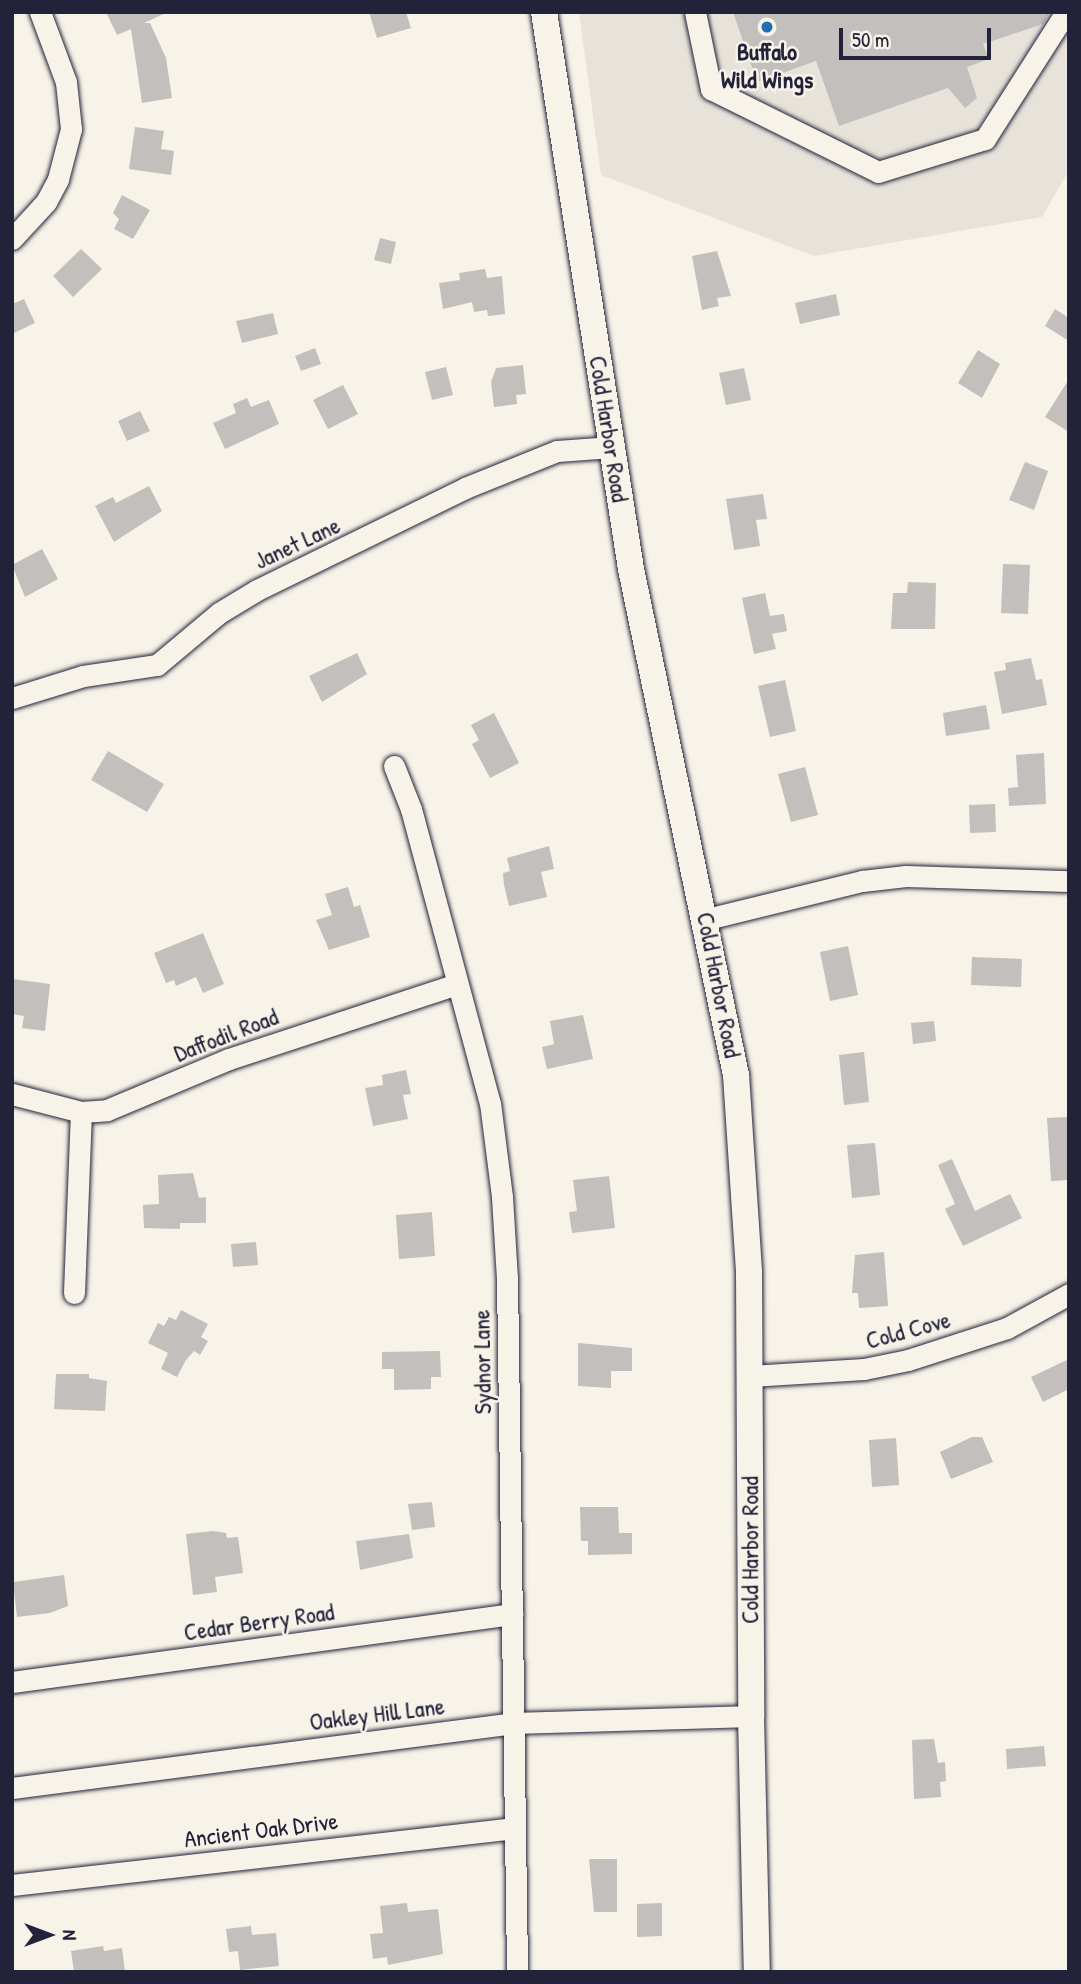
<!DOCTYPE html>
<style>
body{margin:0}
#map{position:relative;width:1081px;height:1984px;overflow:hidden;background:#f7f3e8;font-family:"Patrick Hand",sans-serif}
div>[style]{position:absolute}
.built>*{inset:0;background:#e7e3db}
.building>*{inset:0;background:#c2bfbd}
.roads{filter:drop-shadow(0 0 2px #22223b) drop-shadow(0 0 2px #22223b)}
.minor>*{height:21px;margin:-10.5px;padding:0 10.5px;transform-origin:10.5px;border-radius:10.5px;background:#f7f3e8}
.major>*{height:26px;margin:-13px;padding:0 13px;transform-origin:13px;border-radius:13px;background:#f7f3e8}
.dots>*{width:19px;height:19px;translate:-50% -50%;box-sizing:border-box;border:4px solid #f7f3e8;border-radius:50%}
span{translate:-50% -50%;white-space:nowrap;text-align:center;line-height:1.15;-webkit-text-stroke:5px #f7f3e8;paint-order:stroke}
.poi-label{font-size:24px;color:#22223b;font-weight:700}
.street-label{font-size:24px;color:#22223b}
.frame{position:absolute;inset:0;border:14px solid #22223b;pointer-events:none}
.north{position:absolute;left:14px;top:1900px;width:70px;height:70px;-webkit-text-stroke:5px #f7f3e8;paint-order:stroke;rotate:90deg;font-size:19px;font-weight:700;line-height:28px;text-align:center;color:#22223b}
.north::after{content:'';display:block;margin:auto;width:24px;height:32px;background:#22223b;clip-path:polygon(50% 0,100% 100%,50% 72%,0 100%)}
.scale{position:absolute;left:839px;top:28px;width:152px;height:32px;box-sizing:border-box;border:4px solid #22223b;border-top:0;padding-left:9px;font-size:21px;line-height:24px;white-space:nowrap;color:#22223b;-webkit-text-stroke:5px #f7f3e8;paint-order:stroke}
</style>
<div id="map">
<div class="built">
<i style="clip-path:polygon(579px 12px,1069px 12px,1069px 170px,1042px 217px,814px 256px,601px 175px)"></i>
</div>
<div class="building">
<i style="clip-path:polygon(106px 12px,168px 12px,144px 23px,150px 23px,166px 58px,172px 98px,142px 103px,131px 29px,117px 35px)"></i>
<i style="clip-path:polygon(369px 12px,406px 12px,411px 28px,377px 38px)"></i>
<i style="clip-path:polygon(733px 12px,1050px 12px,1043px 24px,983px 44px,989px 59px,967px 67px,977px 98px,965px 108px,948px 88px,839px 126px,816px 61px,757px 82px)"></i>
<i style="clip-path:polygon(135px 127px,164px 131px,161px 149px,174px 151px,171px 175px,129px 169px)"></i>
<i style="clip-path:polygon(122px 195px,150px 210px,133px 239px,114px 229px,119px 219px,113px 213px)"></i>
<i style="clip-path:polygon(380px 238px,396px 242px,391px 264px,374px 260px)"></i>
<i style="clip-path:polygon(81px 249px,102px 269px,73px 297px,53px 276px)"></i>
<i style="clip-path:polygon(717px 251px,731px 296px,717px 298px,719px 306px,702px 310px,692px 256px)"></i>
<i style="clip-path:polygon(485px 269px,487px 278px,502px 276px,505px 314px,488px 316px,487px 310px,474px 312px,472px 302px,443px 309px,439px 283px,460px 280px,459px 273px)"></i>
<i style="clip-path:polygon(836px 294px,840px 315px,800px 324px,795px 303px)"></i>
<i style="clip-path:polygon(24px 299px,35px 323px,12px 334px,12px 304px)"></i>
<i style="clip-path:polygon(1055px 309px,1069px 318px,1069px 341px,1045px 326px)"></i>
<i style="clip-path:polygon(273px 313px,278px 334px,242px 343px,236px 321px)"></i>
<i style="clip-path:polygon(315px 348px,321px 364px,301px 371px,295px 356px)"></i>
<i style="clip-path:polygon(978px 350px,1000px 364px,982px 398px,958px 383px)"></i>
<i style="clip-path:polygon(523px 365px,526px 394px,516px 395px,517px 404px,494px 407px,491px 382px,496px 368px)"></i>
<i style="clip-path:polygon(446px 367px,453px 395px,432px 400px,425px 372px)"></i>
<i style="clip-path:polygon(744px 368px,751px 400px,726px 405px,719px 373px)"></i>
<i style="clip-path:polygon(1069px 379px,1069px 432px,1045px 417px)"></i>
<i style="clip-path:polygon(343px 385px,358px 414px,328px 429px,313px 400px)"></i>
<i style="clip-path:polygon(247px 398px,251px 407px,269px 400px,279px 424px,225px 449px,213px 423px,236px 413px,233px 404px)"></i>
<i style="clip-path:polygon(140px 411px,150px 431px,127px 441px,118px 421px)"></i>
<i style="clip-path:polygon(1025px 462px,1048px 471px,1034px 510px,1009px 500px)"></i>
<i style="clip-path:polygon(149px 486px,162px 511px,114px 542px,95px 506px,113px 497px,116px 503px)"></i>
<i style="clip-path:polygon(763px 494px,767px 519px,756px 520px,760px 546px,734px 550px,726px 499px)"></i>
<i style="clip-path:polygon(42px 549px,58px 579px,25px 597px,12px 565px)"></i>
<i style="clip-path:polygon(1003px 564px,1030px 565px,1028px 614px,1001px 613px)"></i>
<i style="clip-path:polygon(908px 582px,936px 583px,935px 629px,891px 629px,893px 593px,907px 593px)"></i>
<i style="clip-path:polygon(765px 593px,770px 616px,784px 614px,787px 631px,772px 634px,776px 649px,754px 654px,742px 598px)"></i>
<i style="clip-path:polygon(357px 653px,367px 674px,322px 702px,309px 676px)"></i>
<i style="clip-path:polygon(1031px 658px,1036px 680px,1042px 679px,1047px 705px,1002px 714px,994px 672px,1006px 670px,1005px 663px)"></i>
<i style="clip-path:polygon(785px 680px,796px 731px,770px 737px,758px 686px)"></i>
<i style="clip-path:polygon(986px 705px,990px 729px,946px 736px,943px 713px)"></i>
<i style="clip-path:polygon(494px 713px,519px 763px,490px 778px,472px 744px,479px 740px,471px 725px)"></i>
<i style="clip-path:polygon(108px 751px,164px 784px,147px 812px,91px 780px)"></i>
<i style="clip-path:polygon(1044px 753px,1046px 804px,1009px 806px,1008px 788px,1018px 787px,1016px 755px)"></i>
<i style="clip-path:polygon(805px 767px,818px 815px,791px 822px,778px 774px)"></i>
<i style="clip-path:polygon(995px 804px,996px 832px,970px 833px,969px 805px)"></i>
<i style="clip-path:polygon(549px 846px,554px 869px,541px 872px,547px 897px,509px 906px,504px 885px,503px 873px,510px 871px,507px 858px)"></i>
<i style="clip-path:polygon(348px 887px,354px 907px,360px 905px,370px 937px,329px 950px,316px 920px,332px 915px,325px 894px)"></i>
<i style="clip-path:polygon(203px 933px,224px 984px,203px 993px,196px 977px,176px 986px,174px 980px,166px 983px,154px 953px)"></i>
<i style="clip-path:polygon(848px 946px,858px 995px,830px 1001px,820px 952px)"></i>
<i style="clip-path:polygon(972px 957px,1022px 959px,1021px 987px,971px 985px)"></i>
<i style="clip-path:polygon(12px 979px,50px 984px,45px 1031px,22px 1028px,24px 1016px,12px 1014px)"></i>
<i style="clip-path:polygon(583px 1015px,593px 1059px,547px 1069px,542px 1047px,554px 1044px,550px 1021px)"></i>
<i style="clip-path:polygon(934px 1021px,936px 1041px,913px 1044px,911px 1023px)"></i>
<i style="clip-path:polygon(864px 1052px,869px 1102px,844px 1105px,839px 1055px)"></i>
<i style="clip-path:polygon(406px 1070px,411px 1094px,403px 1095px,408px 1119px,373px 1126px,365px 1088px,383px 1085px,382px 1075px)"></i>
<i style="clip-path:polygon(1069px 1117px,1069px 1180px,1051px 1181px,1047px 1118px)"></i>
<i style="clip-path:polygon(875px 1143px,880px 1195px,852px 1198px,847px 1145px)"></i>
<i style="clip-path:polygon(952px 1159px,975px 1211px,1010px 1194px,1022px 1218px,963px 1246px,945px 1209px,955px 1204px,938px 1165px)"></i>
<i style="clip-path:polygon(193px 1173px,199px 1198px,206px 1197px,206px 1223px,180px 1223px,180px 1229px,144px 1228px,143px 1205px,159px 1204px,158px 1175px)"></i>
<i style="clip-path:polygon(609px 1176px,615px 1228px,572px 1233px,569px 1212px,577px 1211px,573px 1180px)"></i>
<i style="clip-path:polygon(432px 1212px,435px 1256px,399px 1259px,396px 1215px)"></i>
<i style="clip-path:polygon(256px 1242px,258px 1265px,233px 1267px,231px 1244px)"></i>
<i style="clip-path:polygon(884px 1252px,888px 1306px,859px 1308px,858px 1293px,852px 1293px,855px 1255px)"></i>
<i style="clip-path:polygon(181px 1310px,208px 1324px,201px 1337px,208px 1341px,200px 1355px,194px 1351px,186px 1360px,177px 1377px,161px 1369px,168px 1353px,148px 1343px,158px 1323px,164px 1326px,169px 1317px,176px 1320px)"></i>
<i style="clip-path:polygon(578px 1343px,632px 1348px,632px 1371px,611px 1371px,611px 1388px,578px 1386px)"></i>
<i style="clip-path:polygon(440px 1351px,441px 1377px,431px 1377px,431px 1389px,394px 1390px,394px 1369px,382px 1369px,382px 1352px)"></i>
<i style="clip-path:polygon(1069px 1359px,1069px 1389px,1043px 1402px,1031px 1377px)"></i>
<i style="clip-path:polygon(56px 1374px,89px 1374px,89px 1378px,107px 1381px,105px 1411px,54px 1409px)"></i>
<i style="clip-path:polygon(972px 1437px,982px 1437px,993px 1462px,951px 1479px,940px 1452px)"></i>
<i style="clip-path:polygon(896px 1438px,899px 1485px,872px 1487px,869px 1440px)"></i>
<i style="clip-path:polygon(432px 1502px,435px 1527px,412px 1530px,408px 1504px)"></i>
<i style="clip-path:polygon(580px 1507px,618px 1507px,619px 1533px,632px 1533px,632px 1554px,588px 1555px,588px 1541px,581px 1541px)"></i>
<i style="clip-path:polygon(213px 1531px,226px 1533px,227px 1538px,238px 1537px,243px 1573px,215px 1577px,217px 1592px,193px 1595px,186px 1534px)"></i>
<i style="clip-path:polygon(409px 1534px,413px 1558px,360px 1570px,356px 1541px)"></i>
<i style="clip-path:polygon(64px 1575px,68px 1606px,50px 1613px,17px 1617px,13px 1582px)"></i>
<i style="clip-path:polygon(934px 1739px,938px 1763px,945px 1762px,946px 1781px,940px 1782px,941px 1797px,914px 1799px,912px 1740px)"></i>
<i style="clip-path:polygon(1044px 1746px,1046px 1766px,1007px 1769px,1006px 1749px)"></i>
<i style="clip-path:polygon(589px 1859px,617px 1859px,617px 1912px,594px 1912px)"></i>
<i style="clip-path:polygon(407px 1903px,408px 1912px,438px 1909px,443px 1954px,388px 1965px,387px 1957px,373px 1959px,370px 1934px,383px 1933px,380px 1906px)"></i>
<i style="clip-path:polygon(662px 1903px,662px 1936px,637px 1937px,637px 1904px)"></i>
<i style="clip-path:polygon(251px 1926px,252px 1935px,276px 1933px,279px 1966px,240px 1970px,238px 1951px,229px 1952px,226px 1929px)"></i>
<i style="clip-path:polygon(103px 1946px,104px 1951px,122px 1948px,125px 1972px,74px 1972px,71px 1951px)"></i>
</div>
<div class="roads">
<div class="minor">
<i style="left:695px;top:12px;width:79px;rotate:78.3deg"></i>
<i style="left:711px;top:89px;width:186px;rotate:26.4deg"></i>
<i style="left:878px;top:172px;width:112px;rotate:-17.1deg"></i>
<i style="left:985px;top:139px;width:151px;rotate:-57.5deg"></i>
<i style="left:12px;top:239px;width:50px;rotate:-47.4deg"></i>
<i style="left:46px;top:202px;width:26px;rotate:-62deg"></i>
<i style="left:58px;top:179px;width:52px;rotate:-75.4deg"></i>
<i style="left:71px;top:129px;width:47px;rotate:-96.1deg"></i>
<i style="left:66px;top:82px;width:75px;rotate:-110.4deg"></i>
<i style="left:12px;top:698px;width:74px;rotate:-17.2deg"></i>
<i style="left:83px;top:676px;width:75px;rotate:-8.5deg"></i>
<i style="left:157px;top:665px;width:81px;rotate:-40deg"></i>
<i style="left:219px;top:613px;width:44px;rotate:-31.2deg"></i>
<i style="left:257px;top:590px;width:232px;rotate:-26.1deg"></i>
<i style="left:465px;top:488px;width:99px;rotate:-21.9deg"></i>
<i style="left:557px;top:451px;width:55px;rotate:-4.2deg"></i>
<i style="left:394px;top:766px;width:46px;rotate:68.4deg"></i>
<i style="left:411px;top:809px;width:304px;rotate:75deg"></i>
<i style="left:490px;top:1103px;width:95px;rotate:82.7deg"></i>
<i style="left:502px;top:1197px;width:81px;rotate:86.5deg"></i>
<i style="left:507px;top:1278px;width:694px;rotate:89.17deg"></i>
<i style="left:707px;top:919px;width:160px;rotate:-13.8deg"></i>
<i style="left:862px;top:881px;width:44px;rotate:-6.5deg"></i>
<i style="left:906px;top:876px;width:163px;rotate:1.8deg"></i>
<i style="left:12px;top:1094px;width:71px;rotate:14.6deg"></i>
<i style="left:81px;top:1112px;width:26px;rotate:-4deg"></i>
<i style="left:107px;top:1110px;width:132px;rotate:-22.7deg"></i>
<i style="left:229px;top:1059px;width:240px;rotate:-18.2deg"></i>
<i style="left:74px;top:1293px;width:181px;rotate:-87.8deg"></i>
<i style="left:750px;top:1376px;width:114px;rotate:-3.5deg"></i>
<i style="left:864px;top:1369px;width:45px;rotate:-11.6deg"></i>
<i style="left:908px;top:1360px;width:104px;rotate:-17.9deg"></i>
<i style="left:1007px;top:1328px;width:71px;rotate:-28.7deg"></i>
<i style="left:12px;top:1682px;width:505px;rotate:-7.74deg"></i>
<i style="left:12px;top:1788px;width:506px;rotate:-7.38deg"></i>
<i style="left:514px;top:1723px;width:237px;rotate:-1.7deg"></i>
<i style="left:12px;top:1885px;width:506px;rotate:-6.47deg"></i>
</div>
<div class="major">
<i style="left:544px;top:12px;width:564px;rotate:81.12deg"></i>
<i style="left:631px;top:569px;width:517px;rotate:78.28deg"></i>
<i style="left:736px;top:1075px;width:198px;rotate:86.2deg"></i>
<i style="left:749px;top:1273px;width:443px;rotate:89.7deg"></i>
<i style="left:751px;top:1716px;width:256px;rotate:88.7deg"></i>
</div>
</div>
<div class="dots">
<i style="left:767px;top:27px;background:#1f6fb2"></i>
</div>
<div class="poi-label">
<span style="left:767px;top:66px">Buffalo<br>Wild Wings</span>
</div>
<div class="street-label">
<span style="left:609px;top:429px;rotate:81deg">Cold Harbor Road</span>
<span style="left:297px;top:543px;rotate:-25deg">Janet Lane</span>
<span style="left:719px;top:985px;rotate:79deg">Cold Harbor Road</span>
<span style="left:226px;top:1035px;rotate:-21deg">Daffodil Road</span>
<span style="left:908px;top:1330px;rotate:-15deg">Cold Cove</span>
<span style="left:482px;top:1362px;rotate:-91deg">Sydnor Lane</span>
<span style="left:750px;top:1550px;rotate:-90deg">Cold Harbor Road</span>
<span style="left:259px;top:1622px;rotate:-8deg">Cedar Berry Road</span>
<span style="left:377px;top:1714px;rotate:-7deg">Oakley Hill Lane</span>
<span style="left:261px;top:1830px;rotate:-7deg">Ancient Oak Drive</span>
</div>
<div class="frame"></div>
<div class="north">N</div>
<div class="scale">50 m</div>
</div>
